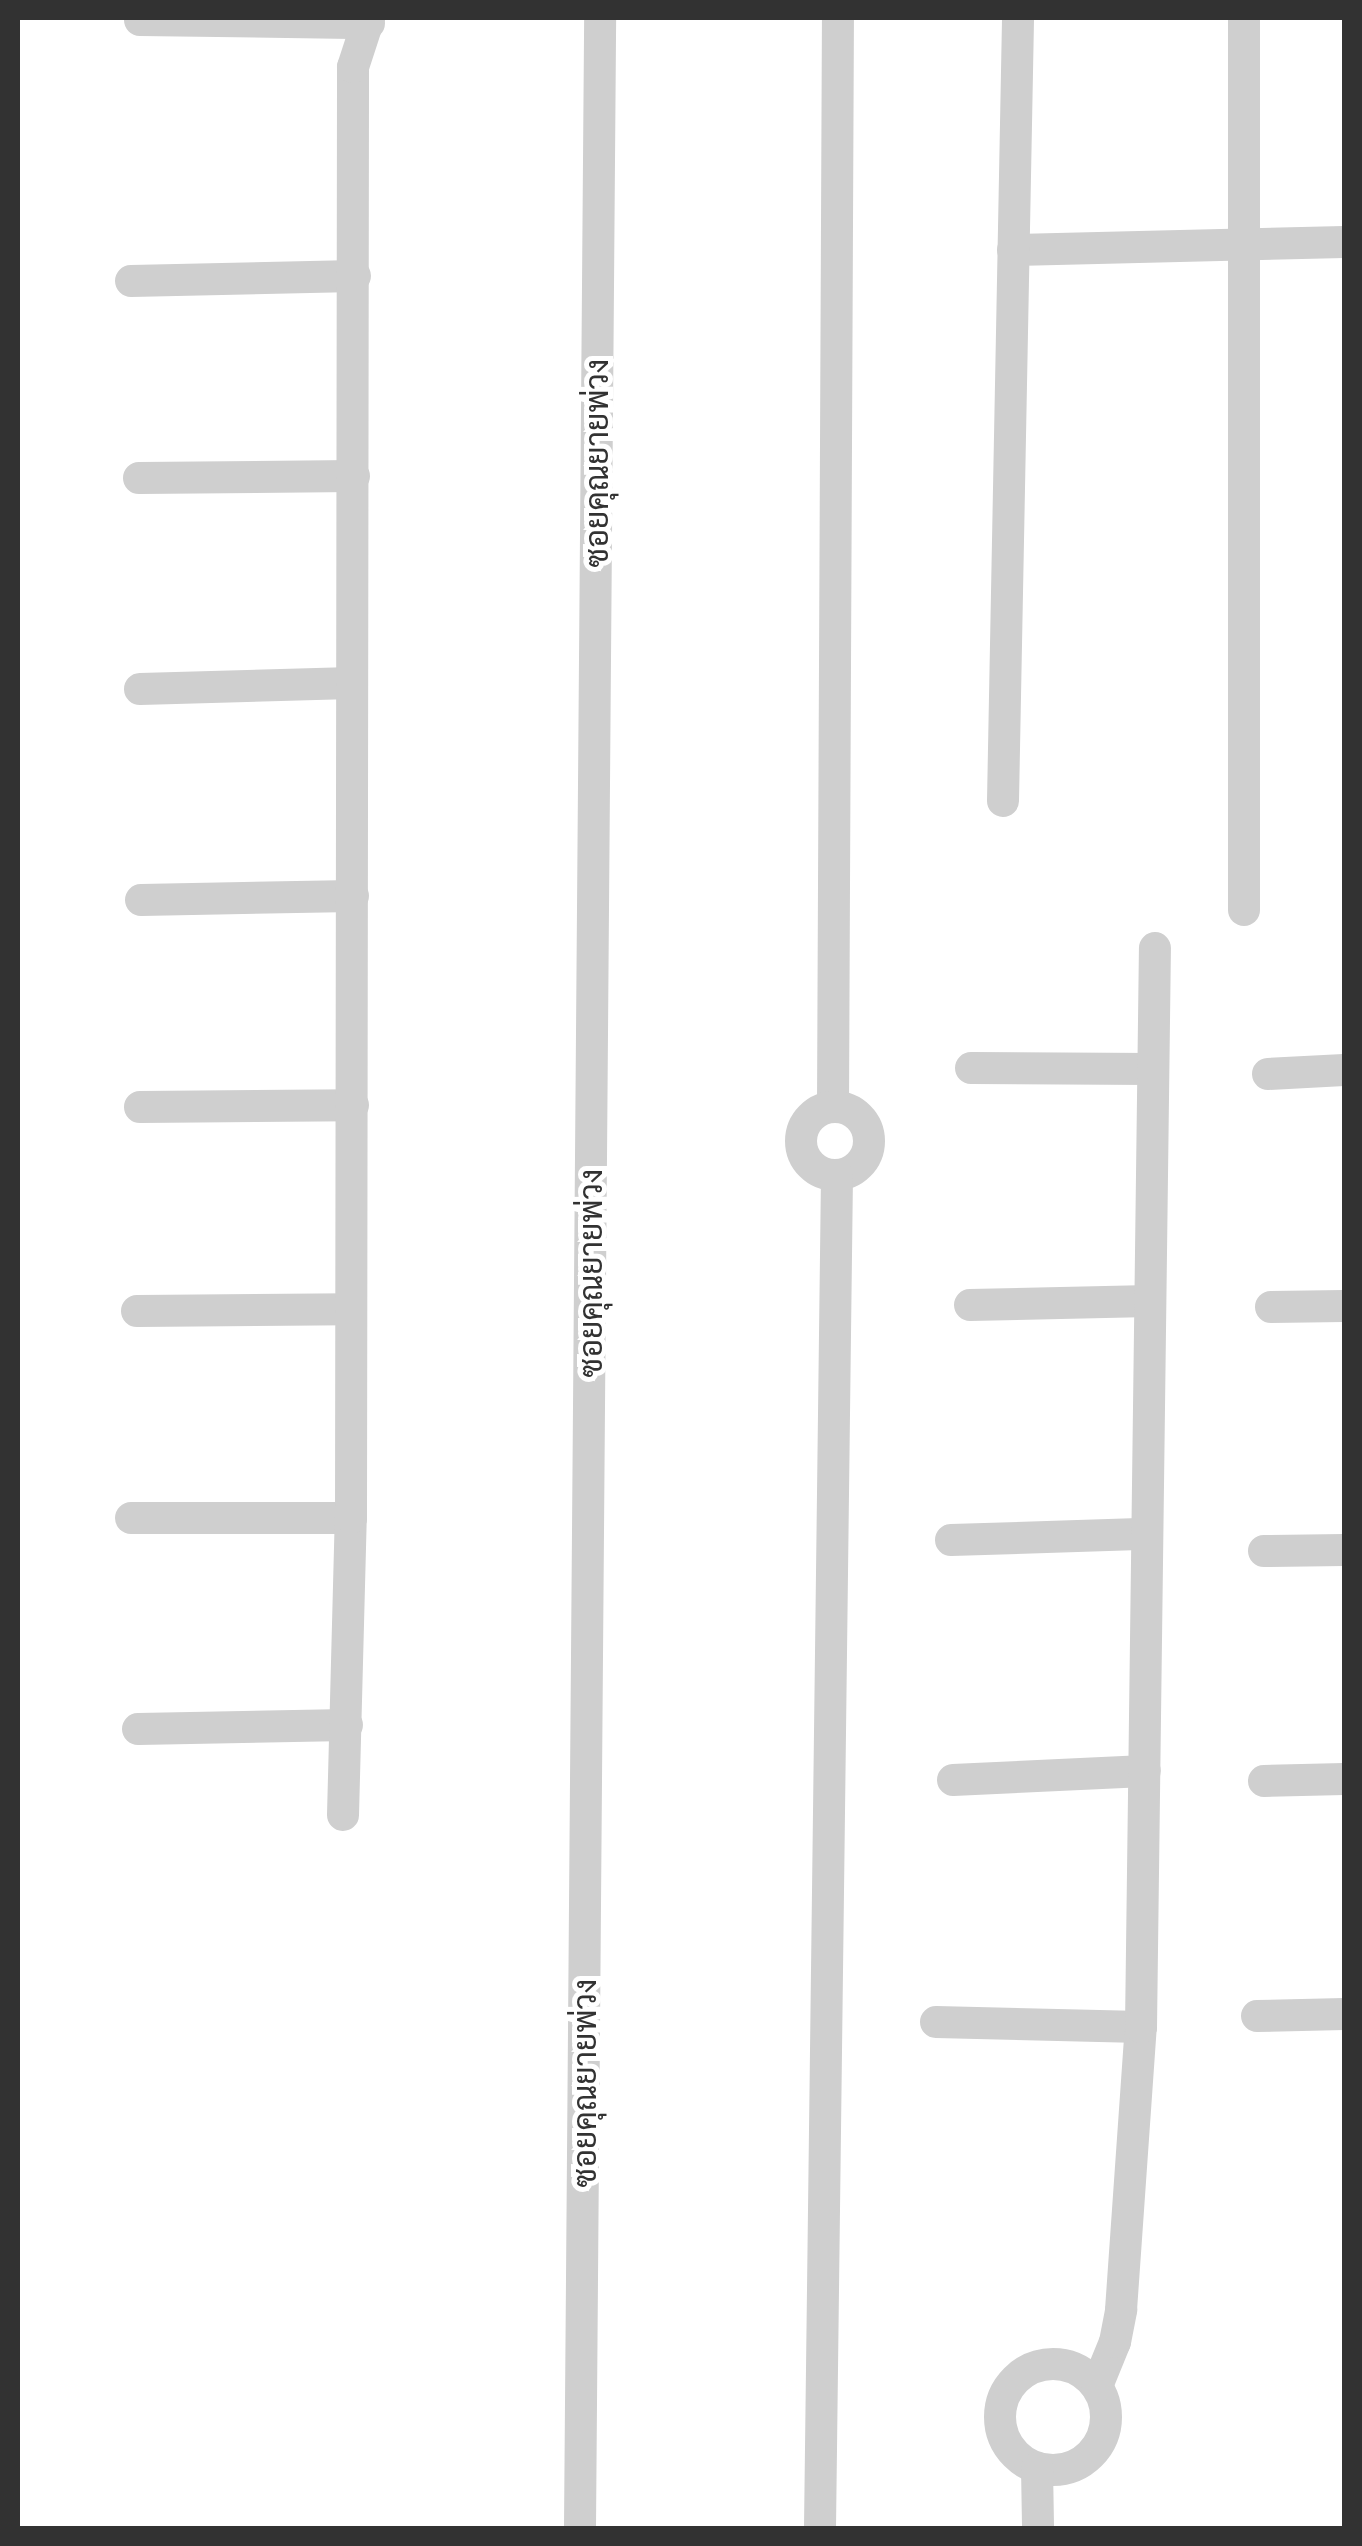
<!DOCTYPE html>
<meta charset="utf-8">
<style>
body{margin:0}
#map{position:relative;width:1362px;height:2546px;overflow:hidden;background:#fff;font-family:Manrope,Sarabun,sans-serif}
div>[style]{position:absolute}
.street>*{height:32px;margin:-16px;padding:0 16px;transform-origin:16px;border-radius:16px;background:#cfcfcf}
.street>.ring{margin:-16px;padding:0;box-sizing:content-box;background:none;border:32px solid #cfcfcf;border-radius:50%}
span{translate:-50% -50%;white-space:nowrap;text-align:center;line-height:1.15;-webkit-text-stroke:10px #fff;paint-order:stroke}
.street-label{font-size:32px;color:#323232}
.frame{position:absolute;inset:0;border:20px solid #323232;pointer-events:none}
</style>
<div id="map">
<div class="street">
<i style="left:140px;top:20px;width:229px;rotate:0.8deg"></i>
<i style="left:1013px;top:250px;width:331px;rotate:-1.4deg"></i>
<i style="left:131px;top:281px;width:224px;rotate:-1.3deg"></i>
<i style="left:139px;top:478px;width:215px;rotate:-0.5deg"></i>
<i style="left:140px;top:689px;width:212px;rotate:-1.6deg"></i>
<i style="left:1003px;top:801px;width:783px;rotate:-88.9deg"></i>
<i style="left:141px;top:900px;width:212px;rotate:-1.1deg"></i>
<i style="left:1244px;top:910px;width:892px;rotate:-90deg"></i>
<i style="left:971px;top:1068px;width:182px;rotate:0.3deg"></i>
<i style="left:1268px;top:1074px;width:76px;rotate:-3deg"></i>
<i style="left:140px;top:1107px;width:213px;rotate:-0.5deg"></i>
<i style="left:833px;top:1107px;width:1089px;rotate:-89.74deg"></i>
<i class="ring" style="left:801px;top:1107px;width:36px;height:36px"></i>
<i style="left:970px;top:1305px;width:180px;rotate:-1.3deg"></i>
<i style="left:1271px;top:1307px;width:73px;rotate:-0.8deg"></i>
<i style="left:137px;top:1311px;width:212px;rotate:-0.5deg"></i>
<i style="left:131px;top:1518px;width:220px"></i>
<i style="left:951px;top:1540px;width:196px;rotate:-1.8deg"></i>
<i style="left:1264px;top:1551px;width:80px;rotate:-0.7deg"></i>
<i style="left:138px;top:1729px;width:209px;rotate:-1.1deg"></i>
<i style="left:953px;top:1780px;width:192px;rotate:-2.7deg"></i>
<i style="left:1264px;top:1781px;width:80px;rotate:-1.4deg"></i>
<i style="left:343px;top:1815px;width:297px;rotate:-88.5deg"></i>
<i style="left:351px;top:1518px;width:1451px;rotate:-89.92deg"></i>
<i style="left:353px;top:67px;width:52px;rotate:-71.9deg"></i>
<i style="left:1257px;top:2016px;width:87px;rotate:-1.3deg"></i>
<i style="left:936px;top:2022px;width:205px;rotate:1.4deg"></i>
<i class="ring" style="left:1000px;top:2364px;width:74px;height:74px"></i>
<i style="left:1097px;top:2386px;width:48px;rotate:-67.8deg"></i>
<i style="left:1115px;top:2342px;width:33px;rotate:-79deg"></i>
<i style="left:1121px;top:2310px;width:284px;rotate:-86deg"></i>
<i style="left:1141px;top:2027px;width:1079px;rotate:-89.26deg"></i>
<i style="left:1037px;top:2468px;width:60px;rotate:89deg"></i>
<i style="left:580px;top:2528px;width:2510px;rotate:-89.54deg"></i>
<i style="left:820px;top:2528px;width:1353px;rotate:-89.28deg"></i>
</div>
<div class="street-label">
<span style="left:596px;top:463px;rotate:-90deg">ซอยคุณยายพ่วง</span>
<span style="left:590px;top:1273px;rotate:-90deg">ซอยคุณยายพ่วง</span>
<span style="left:584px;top:2083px;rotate:-90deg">ซอยคุณยายพ่วง</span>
</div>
<div class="frame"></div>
</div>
